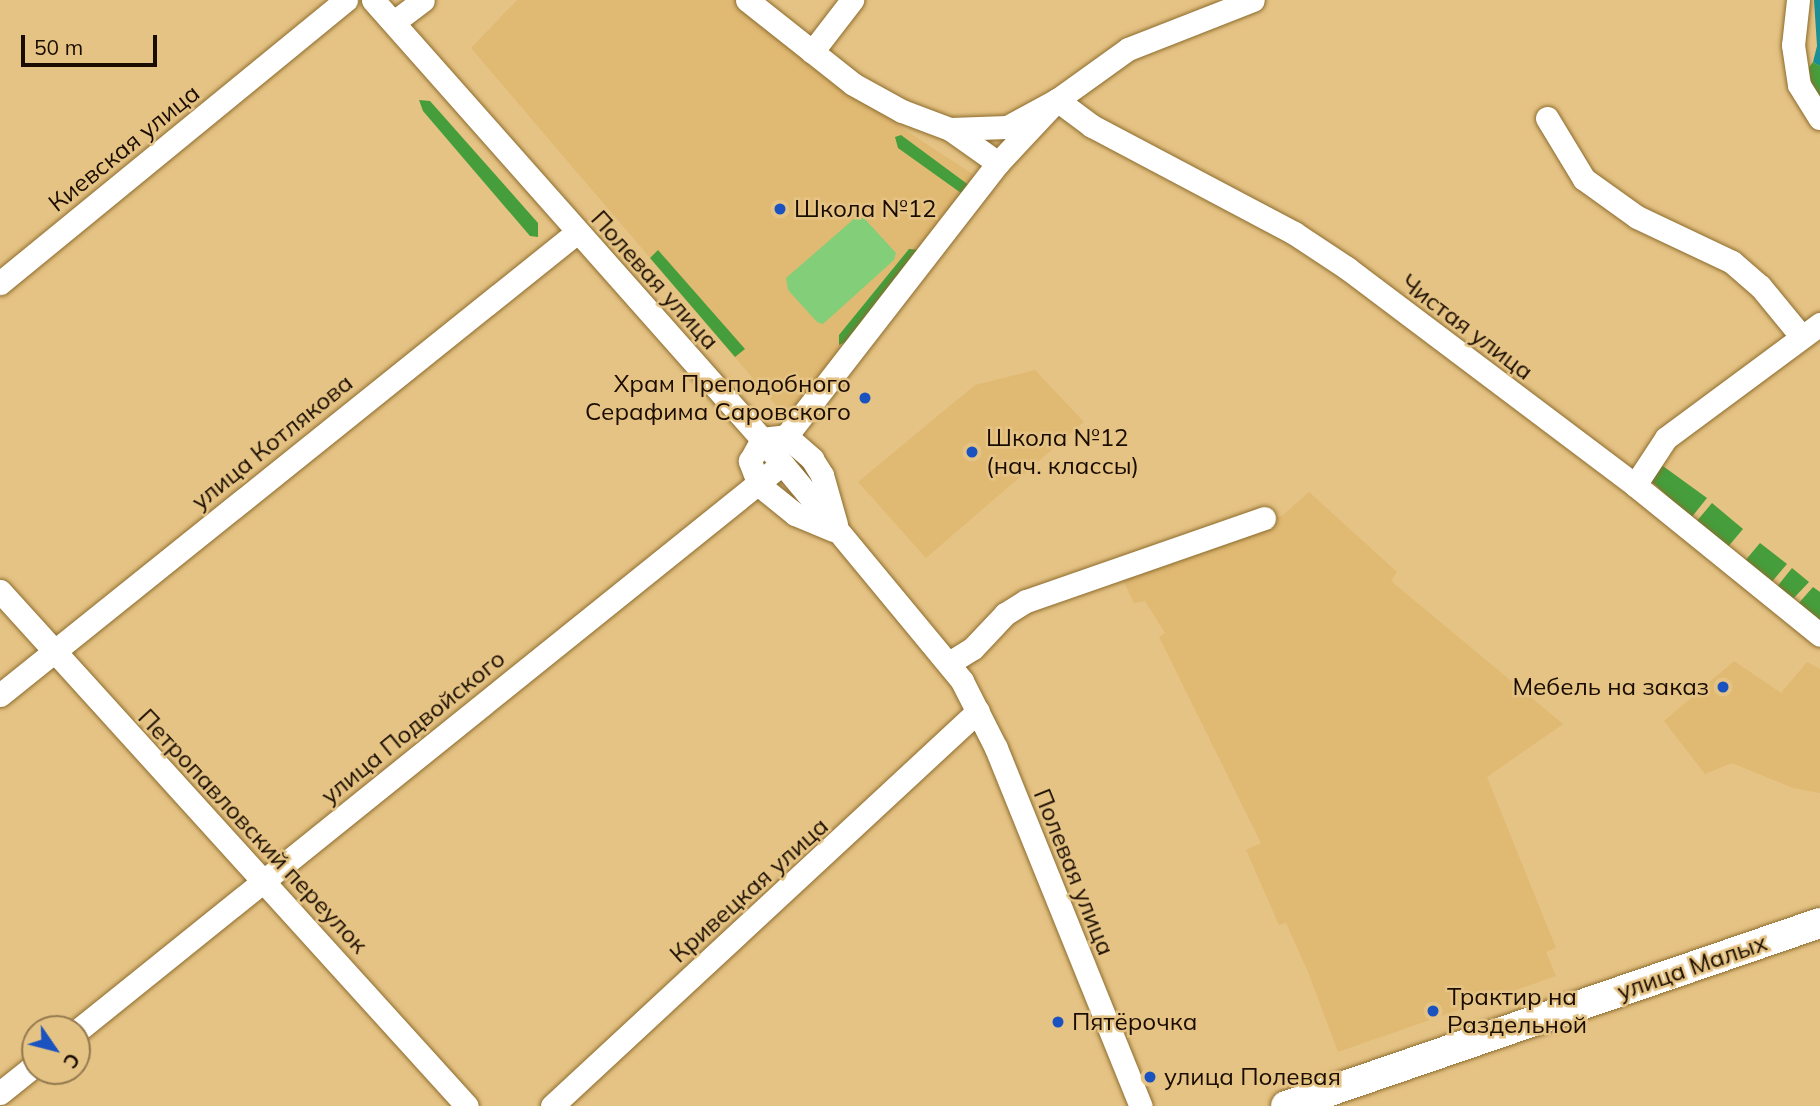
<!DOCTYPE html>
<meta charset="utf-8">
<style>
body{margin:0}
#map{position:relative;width:1820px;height:1106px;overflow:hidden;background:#e5c384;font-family:Mulish,sans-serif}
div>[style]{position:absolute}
.built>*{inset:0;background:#e0b973}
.green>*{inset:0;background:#83cf79}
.forest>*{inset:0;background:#459d3b}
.water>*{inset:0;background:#1a8f96}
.roads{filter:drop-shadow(0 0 2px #8c6c2e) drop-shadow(0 0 2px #8c6c2e)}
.minor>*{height:23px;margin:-11.5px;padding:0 11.5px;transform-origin:11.5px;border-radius:11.5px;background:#fff}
.major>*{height:30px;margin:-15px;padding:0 15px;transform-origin:15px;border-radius:15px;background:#fff}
.dots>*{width:19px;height:19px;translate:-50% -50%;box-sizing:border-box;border:4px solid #e5c384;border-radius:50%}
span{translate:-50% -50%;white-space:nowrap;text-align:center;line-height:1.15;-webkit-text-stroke:5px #e5c384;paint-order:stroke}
.street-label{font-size:24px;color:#1a0d00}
.poi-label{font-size:24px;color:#1a0d00}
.left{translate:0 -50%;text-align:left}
.right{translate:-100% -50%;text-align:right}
.north{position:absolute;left:21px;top:1015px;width:70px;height:70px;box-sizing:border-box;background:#e5c384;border:2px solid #947a4f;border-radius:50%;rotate:125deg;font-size:19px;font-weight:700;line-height:28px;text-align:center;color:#1a0d00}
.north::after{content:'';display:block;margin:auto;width:24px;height:32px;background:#1a53bf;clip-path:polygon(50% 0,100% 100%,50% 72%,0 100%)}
.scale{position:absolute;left:21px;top:35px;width:136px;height:32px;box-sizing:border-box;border:4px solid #1a0d00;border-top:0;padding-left:9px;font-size:21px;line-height:24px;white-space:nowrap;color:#1a0d00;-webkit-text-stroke:5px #e5c384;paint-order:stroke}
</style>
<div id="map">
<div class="built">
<i style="clip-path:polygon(517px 0,740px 0,902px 128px,977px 177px,790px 422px,471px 48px)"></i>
<i style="clip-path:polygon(1035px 370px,1084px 422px,926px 558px,858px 482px,975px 385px)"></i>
<i style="clip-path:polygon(1309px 492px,1397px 572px,1391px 581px,1563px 724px,1487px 777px,1556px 948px,1546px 952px,1556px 976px,1338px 1052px,1308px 972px,1286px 923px,1279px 925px,1246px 850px,1261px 843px,1159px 637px,1165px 633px,1145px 601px,1134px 603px,1120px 574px,1283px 515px)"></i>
<i style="clip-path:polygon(1734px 661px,1781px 693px,1807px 662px,1820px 669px,1820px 793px,1793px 788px,1732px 763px,1705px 774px,1664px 721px)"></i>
</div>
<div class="green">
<i style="clip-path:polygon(855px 218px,864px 218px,896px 253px,894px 260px,823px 324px,817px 322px,788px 290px,786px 278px)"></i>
</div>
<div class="forest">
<i style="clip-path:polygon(1813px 62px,1820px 66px,1820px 106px,1804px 74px)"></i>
<i style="clip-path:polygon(419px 100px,430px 101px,538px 223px,538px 237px,530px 236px,423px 111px)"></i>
<i style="clip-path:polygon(901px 135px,970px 186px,961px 193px,898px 148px,895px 137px)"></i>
<i style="clip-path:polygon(909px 249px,921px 250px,853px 339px,839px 345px,839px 335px)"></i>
<i style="clip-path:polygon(658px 250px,745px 349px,735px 357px,650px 258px)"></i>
<i style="clip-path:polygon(1656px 461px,1707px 498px,1691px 518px,1649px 479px)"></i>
<i style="clip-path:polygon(1712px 503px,1743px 529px,1727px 548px,1696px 522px)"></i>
<i style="clip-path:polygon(1760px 543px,1787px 564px,1770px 584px,1744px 562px)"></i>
<i style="clip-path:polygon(1792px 568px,1809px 582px,1791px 601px,1776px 588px)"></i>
<i style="clip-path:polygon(1813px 587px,1820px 592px,1820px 623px,1798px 604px)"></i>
</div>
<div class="water">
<i style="clip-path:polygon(1814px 0,1820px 0,1820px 66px,1813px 62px,1817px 46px)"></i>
</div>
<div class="roads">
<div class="minor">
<i style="left:373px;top:0;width:587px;rotate:48.46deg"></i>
<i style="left:762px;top:439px;width:314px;rotate:50.4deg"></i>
<i style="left:962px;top:681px;width:75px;rotate:63.1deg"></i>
<i style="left:996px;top:748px;width:386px;rotate:68deg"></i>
<i style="left:747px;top:0;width:135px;rotate:38.4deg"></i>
<i style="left:853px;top:84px;width:56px;rotate:28.9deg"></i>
<i style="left:902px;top:111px;width:51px;rotate:20.6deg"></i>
<i style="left:950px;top:129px;width:59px;rotate:35.3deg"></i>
<i style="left:1798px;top:0;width:45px;rotate:96.3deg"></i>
<i style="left:1793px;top:45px;width:40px;rotate:81.5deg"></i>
<i style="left:1799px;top:85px;width:39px;rotate:58deg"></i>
<i style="left:394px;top:22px;width:36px;rotate:-37deg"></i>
<i style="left:812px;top:52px;width:66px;rotate:-52.4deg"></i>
<i style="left:1057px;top:100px;width:44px;rotate:36.6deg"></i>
<i style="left:1092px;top:126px;width:229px;rotate:27.9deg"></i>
<i style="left:1294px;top:233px;width:64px;rotate:33.4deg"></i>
<i style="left:1347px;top:268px;width:361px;rotate:37deg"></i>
<i style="left:1635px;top:485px;width:238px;rotate:39deg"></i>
<i style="left:1547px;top:118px;width:71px;rotate:58.8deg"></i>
<i style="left:1584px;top:179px;width:65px;rotate:35.6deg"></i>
<i style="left:1637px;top:217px;width:105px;rotate:25.3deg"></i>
<i style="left:1732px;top:262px;width:37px;rotate:41deg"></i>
<i style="left:1760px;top:286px;width:65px;rotate:50.6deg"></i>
<i style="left:950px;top:129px;width:57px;rotate:-2deg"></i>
<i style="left:1007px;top:127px;width:57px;rotate:-28.4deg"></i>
<i style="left:1057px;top:100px;width:87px;rotate:-35.7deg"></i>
<i style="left:1128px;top:49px;width:134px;rotate:-21.4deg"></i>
<i style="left:0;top:283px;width:447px;rotate:-39.3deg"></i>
<i style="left:773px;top:453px;width:367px;rotate:-52.2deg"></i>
<i style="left:998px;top:163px;width:86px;rotate:-46.9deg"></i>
<i style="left:1635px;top:485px;width:56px;rotate:-56.6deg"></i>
<i style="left:1666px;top:438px;width:192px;rotate:-36.5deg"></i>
<i style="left:833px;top:530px;width:41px;rotate:-157.2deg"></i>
<i style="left:795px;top:514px;width:46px;rotate:-141.1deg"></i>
<i style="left:759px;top:485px;width:26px;rotate:-111deg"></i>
<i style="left:750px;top:461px;width:25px;rotate:-61deg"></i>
<i style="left:762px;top:439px;width:24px;rotate:-7deg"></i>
<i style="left:786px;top:436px;width:35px;rotate:41deg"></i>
<i style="left:812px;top:459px;width:19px;rotate:58deg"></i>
<i style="left:822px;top:475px;width:51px;rotate:74.1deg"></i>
<i style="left:0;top:591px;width:695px;rotate:47.8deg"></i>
<i style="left:949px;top:663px;width:28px;rotate:-32deg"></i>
<i style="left:973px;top:648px;width:47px;rotate:-46.7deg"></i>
<i style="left:1005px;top:614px;width:25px;rotate:-32deg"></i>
<i style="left:1026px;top:601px;width:252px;rotate:-19.2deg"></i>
<i style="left:0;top:695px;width:740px;rotate:-38.74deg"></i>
<i style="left:77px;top:1031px;width:905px;rotate:-38.81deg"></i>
<i style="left:0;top:1093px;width:45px;rotate:-38.7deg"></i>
<i style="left:552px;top:1106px;width:581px;rotate:-42.84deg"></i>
</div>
<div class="major">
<i style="left:1286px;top:1106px;width:564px;rotate:-18.92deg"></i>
</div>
</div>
<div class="dots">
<i style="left:780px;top:209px;background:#1a53bf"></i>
<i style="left:865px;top:398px;background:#1a53bf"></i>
<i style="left:972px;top:452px;background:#1a53bf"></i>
<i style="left:1723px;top:687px;background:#1a53bf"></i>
<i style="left:1433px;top:1011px;background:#1a53bf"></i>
<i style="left:1058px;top:1022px;background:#1a53bf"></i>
<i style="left:1150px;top:1077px;background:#1a53bf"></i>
</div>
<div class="street-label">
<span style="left:124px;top:148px;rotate:-39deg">Киевская улица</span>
<span style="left:655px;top:280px;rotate:48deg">Полевая улица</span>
<span style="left:1467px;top:327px;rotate:37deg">Чистая улица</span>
<span style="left:272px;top:442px;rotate:-39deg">улица Котлякова</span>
<span style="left:413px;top:727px;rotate:-39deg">улица Подвойского</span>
<span style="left:253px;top:831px;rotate:47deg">Петропавловский переулок</span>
<span style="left:1074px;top:872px;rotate:68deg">Полевая улица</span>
<span style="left:749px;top:890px;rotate:-42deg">Кривецкая улица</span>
<span style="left:1692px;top:967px;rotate:-19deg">улица Малых</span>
</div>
<div class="poi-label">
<span class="left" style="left:794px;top:209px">Школа №12</span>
<span class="right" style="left:851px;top:398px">Храм Преподобного<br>Серафима Саровского</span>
<span class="left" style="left:986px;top:452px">Школа №12<br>(нач. классы)</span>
<span class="right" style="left:1709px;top:687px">Мебель на заказ</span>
<span class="left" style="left:1447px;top:1011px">Трактир на<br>Раздельной</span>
<span class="left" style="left:1072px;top:1022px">Пятёрочка</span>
<span class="left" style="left:1164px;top:1077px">улица Полевая</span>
</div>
<div class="north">С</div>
<div class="scale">50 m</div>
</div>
